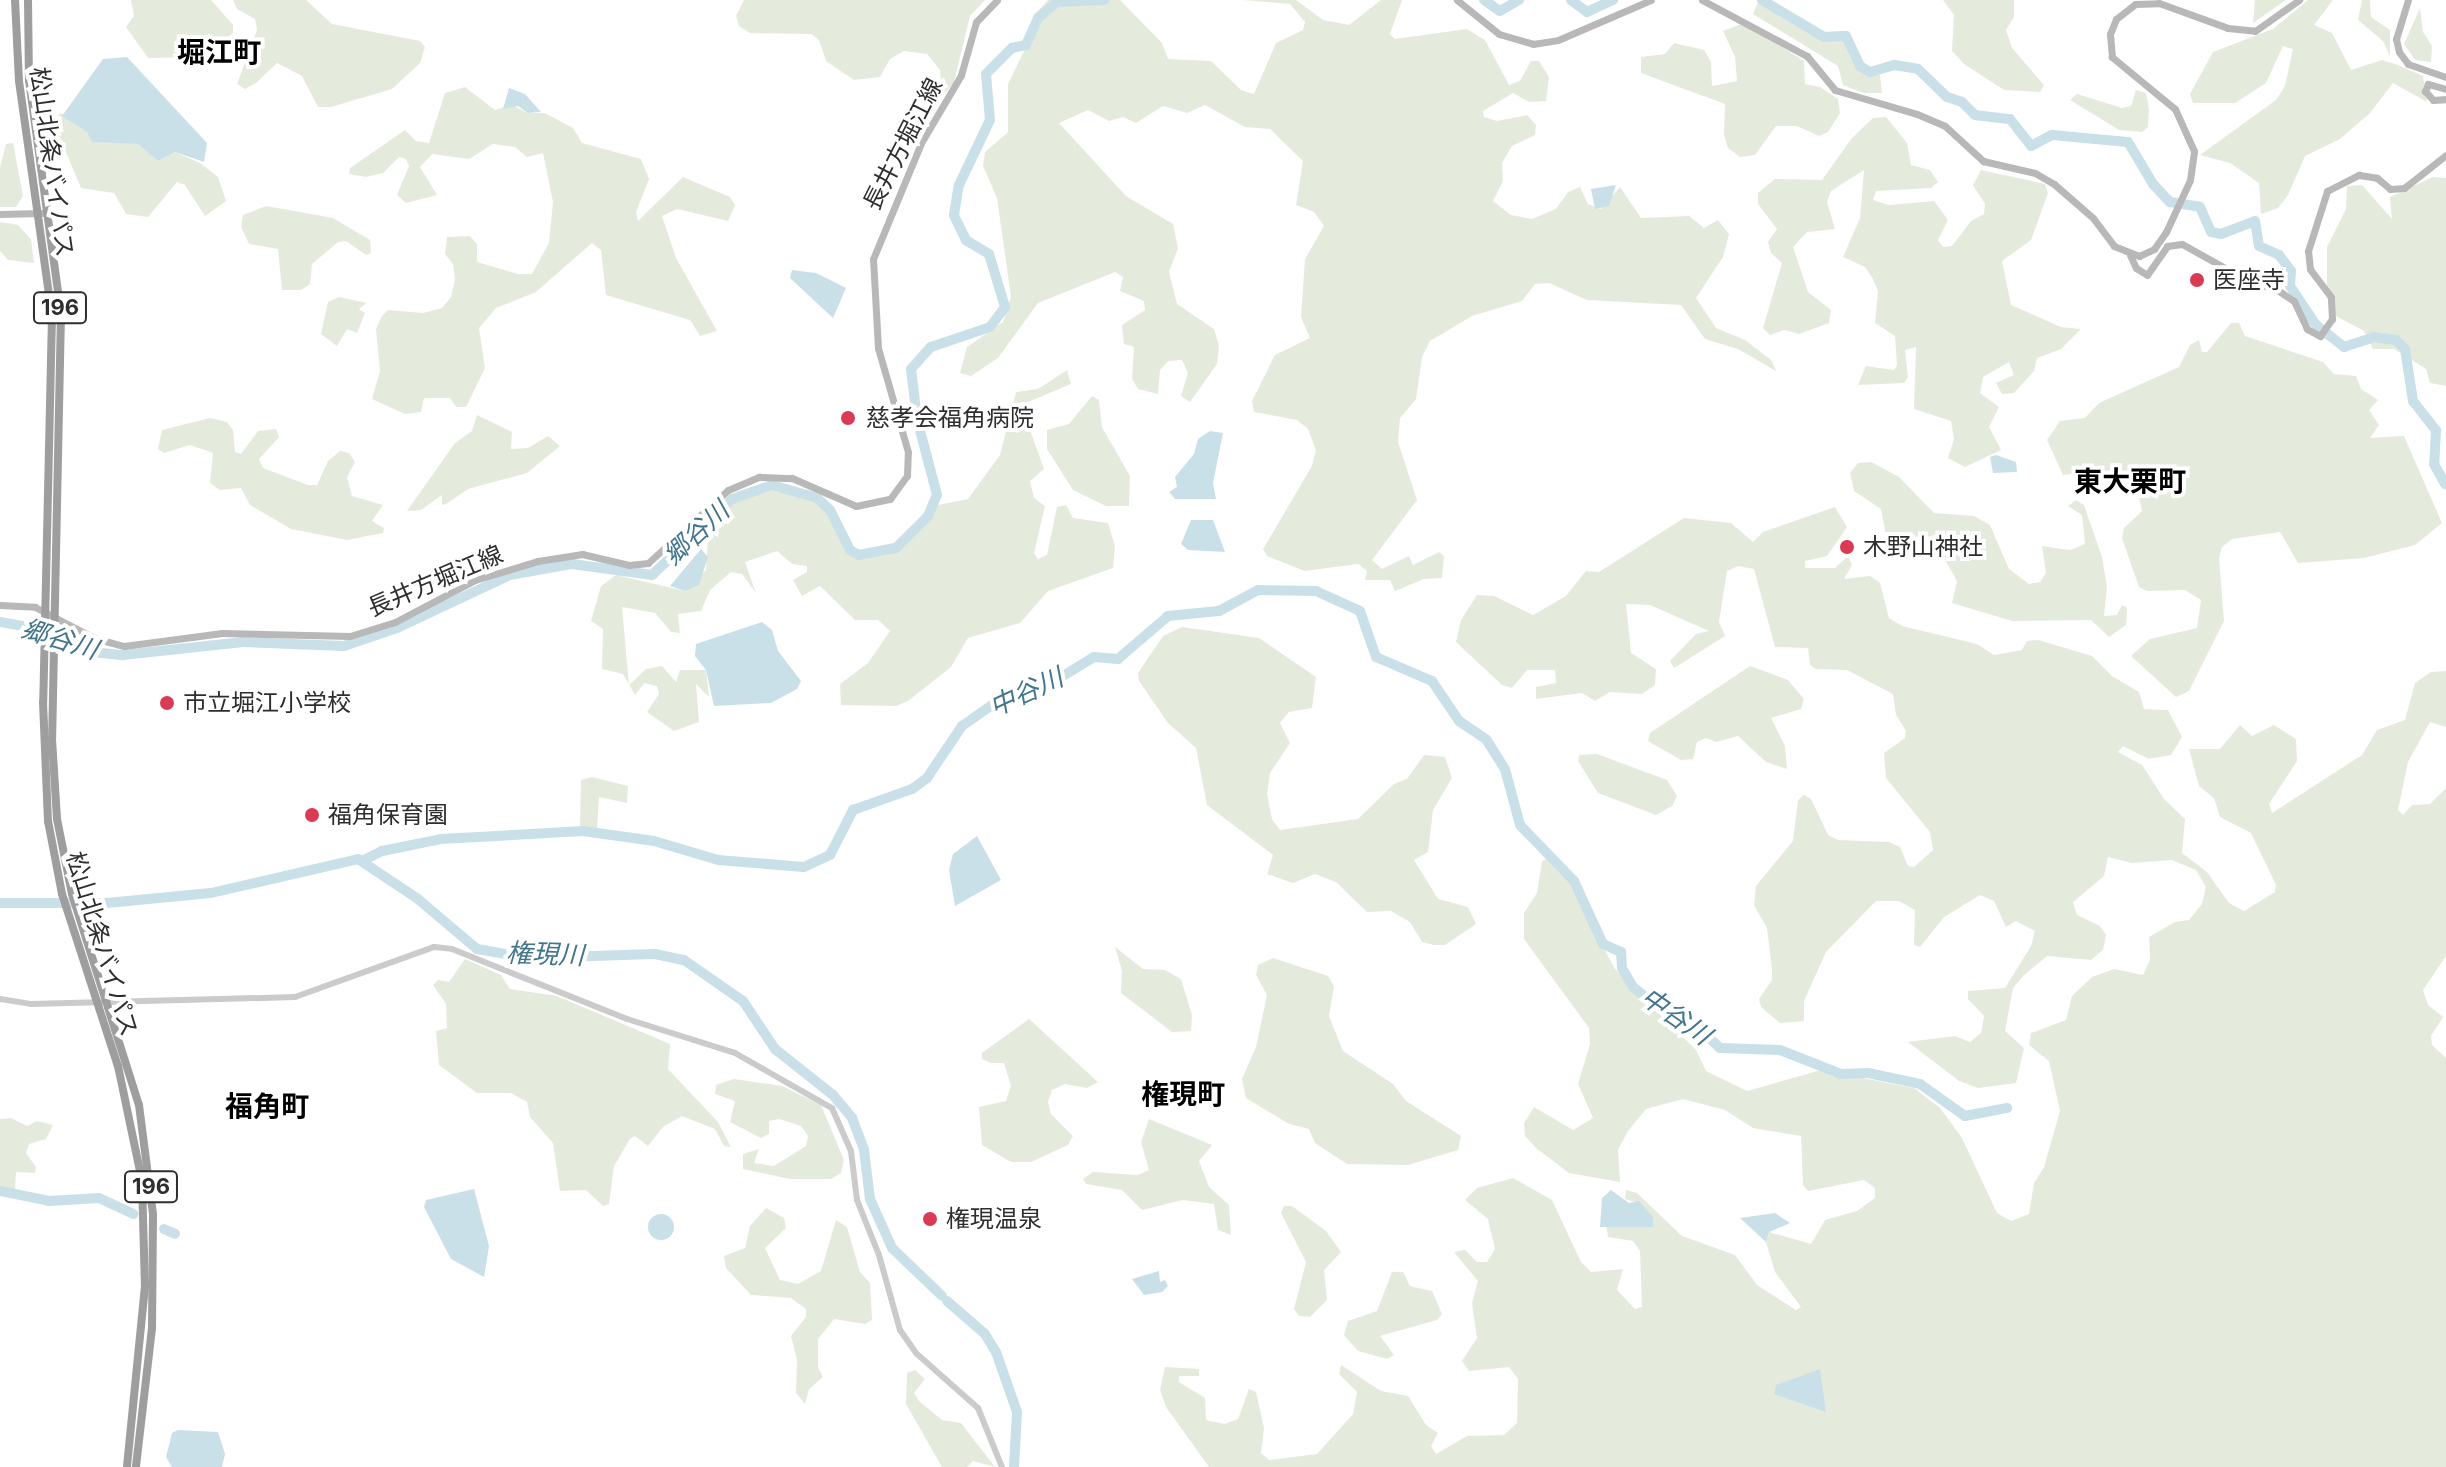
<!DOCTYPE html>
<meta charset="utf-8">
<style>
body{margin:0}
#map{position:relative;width:2446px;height:1467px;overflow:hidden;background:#fff;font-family:Inter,"Noto Sans JP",sans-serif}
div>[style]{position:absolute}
.green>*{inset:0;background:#e5ebdc}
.water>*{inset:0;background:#cae0e9}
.round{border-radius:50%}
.river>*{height:10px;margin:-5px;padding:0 5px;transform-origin:5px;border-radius:5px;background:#cae0e9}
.tertiary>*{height:6px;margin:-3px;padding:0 3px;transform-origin:3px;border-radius:3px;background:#cbcbcb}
.secondary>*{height:7px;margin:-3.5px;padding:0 3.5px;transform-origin:3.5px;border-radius:3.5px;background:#b8b8b8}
.trunk>*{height:8px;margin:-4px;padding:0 4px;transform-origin:4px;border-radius:4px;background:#9e9e9e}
.dots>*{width:22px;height:22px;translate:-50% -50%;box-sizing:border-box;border:4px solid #fff;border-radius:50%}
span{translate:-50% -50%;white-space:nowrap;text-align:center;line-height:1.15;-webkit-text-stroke:8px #fff;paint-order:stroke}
.shield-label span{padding:2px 6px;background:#fff;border:2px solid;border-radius:6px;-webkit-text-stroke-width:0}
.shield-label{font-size:22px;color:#2e2e2e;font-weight:700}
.street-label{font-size:24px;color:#2e2e2e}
.poi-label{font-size:24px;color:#2e2e2e}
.left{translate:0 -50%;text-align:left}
.water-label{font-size:26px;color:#41758b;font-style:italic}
.quarter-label{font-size:28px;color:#000;font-weight:700}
</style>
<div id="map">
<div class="green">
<i style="clip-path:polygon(131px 0,211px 0,233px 25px,233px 33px,204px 57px,148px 58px,126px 27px,134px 16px)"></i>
<i style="clip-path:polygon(306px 0,332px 24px,420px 41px,425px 47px,420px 63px,392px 89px,331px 107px,318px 107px,302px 76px,277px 63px,256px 83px,245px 89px,237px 84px,257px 30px,255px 19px,237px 9px,233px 0)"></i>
<i style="clip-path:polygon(744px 0,985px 0,970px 16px,954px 82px,942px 97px,940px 70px,927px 54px,904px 51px,890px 59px,880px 77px,854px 80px,826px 61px,819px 40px,811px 34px,750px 33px,739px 26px,736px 16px)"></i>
<i style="clip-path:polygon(1048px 0,1120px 0,1162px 43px,1168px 59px,1211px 61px,1241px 90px,1254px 94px,1276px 43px,1303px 30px,1305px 22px,1290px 4px,1243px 0,1296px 0,1323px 20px,1349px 25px,1381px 0,1402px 0,1390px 34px,1395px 39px,1467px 29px,1485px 40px,1509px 85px,1520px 81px,1531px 61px,1539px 61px,1549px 77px,1546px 101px,1529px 102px,1513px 93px,1483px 111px,1484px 117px,1497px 121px,1527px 115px,1536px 125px,1535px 135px,1512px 146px,1502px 163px,1503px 181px,1493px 201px,1511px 215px,1532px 219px,1556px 209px,1568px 192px,1580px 187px,1588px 204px,1601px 209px,1620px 187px,1641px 218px,1689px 216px,1704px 228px,1718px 220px,1729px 234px,1723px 257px,1696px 298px,1716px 328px,1745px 340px,1771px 360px,1776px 371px,1738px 349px,1705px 339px,1681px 305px,1587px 300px,1549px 283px,1535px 284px,1522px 301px,1472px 316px,1430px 341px,1422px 357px,1416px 399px,1400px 418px,1398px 442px,1417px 500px,1372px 560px,1382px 569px,1409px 556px,1413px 565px,1439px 552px,1444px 556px,1442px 578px,1424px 579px,1395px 591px,1390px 580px,1365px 580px,1367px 571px,1358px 564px,1305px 571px,1267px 556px,1263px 549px,1312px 466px,1316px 450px,1308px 429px,1297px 420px,1254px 412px,1252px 401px,1275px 355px,1310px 338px,1301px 317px,1305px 259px,1324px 226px,1314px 212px,1296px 205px,1303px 161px,1270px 129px,1245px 127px,1205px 105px,1187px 113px,1163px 106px,1136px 123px,1123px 117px,1109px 121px,1088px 110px,1059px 123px,1126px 196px,1173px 224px,1178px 248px,1169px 272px,1177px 304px,1214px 329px,1219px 346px,1217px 364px,1190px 402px,1181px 396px,1188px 373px,1182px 360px,1168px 361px,1160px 370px,1158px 394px,1138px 389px,1132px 379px,1134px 347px,1124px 344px,1122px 325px,1145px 310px,1144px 301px,1120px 291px,1123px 277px,1115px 272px,1038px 303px,998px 358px,971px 376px,960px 373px,967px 347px,1003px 322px,1011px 297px,997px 198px,983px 166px,985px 152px,1008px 132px,1008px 84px,1025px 49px,1034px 15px)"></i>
<i style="clip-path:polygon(1943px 0,2014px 0,2014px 17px,2006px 30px,2012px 48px,2044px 85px,2040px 92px,2004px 90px,1964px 64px,1952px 51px,1954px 15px)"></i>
<i style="clip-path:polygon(2255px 0,2286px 0,2253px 23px)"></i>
<i style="clip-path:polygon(2308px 0,2333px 0,2314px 25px,2332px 33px,2351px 70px,2382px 60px,2398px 65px,2423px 76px,2427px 102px,2393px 83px,2370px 113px,2340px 139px,2305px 156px,2288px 195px,2278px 208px,2261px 214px,2259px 183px,2230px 163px,2200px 155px,2276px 100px,2285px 86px,2293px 49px,2283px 46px,2266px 83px,2235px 103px,2193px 103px,2190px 94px,2213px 52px,2273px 29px)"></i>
<i style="clip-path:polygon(2362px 0,2370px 0,2371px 17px,2390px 30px,2390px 56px,2383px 41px,2358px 20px)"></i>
<i style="clip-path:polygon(1758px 2px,1824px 39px,1846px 37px,1859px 67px,1880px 75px,1882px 93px,1863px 93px,1843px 85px,1838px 66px,1753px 14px)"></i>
<i style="clip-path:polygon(2420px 8px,2423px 32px,2432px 46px,2431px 62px,2415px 60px,2404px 44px)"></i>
<i style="clip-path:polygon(1744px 23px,1804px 61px,1805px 84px,1820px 87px,1838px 99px,1840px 113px,1828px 132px,1819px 136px,1797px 126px,1776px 126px,1755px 155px,1740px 157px,1728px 148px,1724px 135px,1725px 104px,1641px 73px,1641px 57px,1665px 54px,1674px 43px,1704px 50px,1711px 62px,1712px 86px,1737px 81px,1735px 57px,1723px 31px)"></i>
<i style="clip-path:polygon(465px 87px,495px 110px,512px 105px,528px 113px,545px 113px,573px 128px,582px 143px,641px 159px,649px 179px,636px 212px,638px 221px,683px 177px,730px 197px,735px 205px,728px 221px,677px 209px,662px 216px,676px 258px,717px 331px,700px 336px,690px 320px,606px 295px,601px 250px,592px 243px,536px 292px,496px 308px,479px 328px,485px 368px,466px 407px,456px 407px,450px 398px,424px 398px,421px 412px,405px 414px,372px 399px,380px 371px,376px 329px,382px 316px,388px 310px,423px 313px,442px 308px,451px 297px,455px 280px,453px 264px,445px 254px,447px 237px,470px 236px,477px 244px,477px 262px,518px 274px,532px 274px,549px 243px,553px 202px,543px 153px,527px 157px,515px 147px,493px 144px,469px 159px,432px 154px,420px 167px,437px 195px,406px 203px,397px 195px,409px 166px,406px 159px,399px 157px,383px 173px,366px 177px,349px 174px,350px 168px,405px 130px,416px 141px,429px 143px,445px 93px)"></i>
<i style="clip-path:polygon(2136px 90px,2146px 93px,2149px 109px,2148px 127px,2142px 132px,2119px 130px,2070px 100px,2077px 94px,2122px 108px,2131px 106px)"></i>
<i style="clip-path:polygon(61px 113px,99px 140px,139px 144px,158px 161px,175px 152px,200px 163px,218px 177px,226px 201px,205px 216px,185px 185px,177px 182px,148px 217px,126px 214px,114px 193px,81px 188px,53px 121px)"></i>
<i style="clip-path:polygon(1886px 117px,1907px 143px,1911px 165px,1930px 170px,1938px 182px,1931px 188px,1876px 191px,1873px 200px,1889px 205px,1934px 201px,1948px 220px,1938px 240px,1943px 247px,1952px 246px,1971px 221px,1984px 214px,1985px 204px,1973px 185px,1981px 170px,2045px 184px,2048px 193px,2031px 240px,2002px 261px,2011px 305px,2061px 327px,2081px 329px,2061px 349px,2037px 358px,2034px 371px,2014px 393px,2002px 394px,1996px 383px,2014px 375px,2009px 362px,1983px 377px,1980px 393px,1999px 407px,1989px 427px,2001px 450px,1965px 467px,1948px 458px,1954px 439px,1951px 421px,1914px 409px,1916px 347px,1905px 350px,1908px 377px,1904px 383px,1858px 385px,1866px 366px,1894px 370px,1897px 365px,1895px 336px,1875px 323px,1878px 291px,1873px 279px,1865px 267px,1843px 257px,1860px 218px,1864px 170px,1831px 191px,1827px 202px,1835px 229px,1807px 232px,1793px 247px,1808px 292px,1831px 310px,1829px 323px,1799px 334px,1784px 330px,1770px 335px,1763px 328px,1782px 263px,1771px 253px,1768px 242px,1777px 229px,1758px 204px,1758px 193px,1775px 179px,1822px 180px,1851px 139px,1873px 118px)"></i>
<i style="clip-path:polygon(13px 143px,23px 196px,16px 207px,0 207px,0 168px,6px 144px)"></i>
<i style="clip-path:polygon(2433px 177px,2446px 178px,2446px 386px,2430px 383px,2426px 369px,2394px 349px,2373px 349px,2364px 331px,2336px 316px,2327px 297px,2327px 247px,2346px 209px,2347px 186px,2362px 185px,2392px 219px,2390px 197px)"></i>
<i style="clip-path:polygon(266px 206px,333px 218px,370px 240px,371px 253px,366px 255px,346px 241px,338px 242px,312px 264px,310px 284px,301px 290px,282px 290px,278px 249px,249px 244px,241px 227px,243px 215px)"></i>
<i style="clip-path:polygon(0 222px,18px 225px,31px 239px,34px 263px,8px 260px,0 251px)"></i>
<i style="clip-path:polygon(339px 297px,367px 303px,359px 309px,365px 313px,357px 333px,347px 329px,337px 346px,321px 334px,328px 302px)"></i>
<i style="clip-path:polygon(2231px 323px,2239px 323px,2245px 336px,2323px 362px,2334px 374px,2356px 376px,2361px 389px,2378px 400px,2369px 410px,2379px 425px,2370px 438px,2404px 436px,2442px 523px,2415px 545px,2364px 558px,2298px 563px,2280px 532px,2232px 539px,2222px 547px,2219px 558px,2224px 621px,2189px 691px,2176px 697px,2131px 656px,2150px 639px,2197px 628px,2201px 600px,2185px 590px,2147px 591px,2139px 587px,2122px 538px,2124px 528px,2142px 511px,2139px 498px,2129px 486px,2099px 470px,2063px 475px,2047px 440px,2060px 421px,2085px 418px,2099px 403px,2179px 367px,2190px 345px,2199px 340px,2202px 352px,2207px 352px)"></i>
<i style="clip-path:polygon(1067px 370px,1071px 384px,1021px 405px,1044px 469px,1030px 481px,1034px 498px,1045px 506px,1034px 553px,1038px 559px,1047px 555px,1057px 507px,1066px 505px,1073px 518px,1108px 523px,1115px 546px,1113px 568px,1048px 591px,1020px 623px,968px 638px,951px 667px,908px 701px,896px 706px,841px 705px,840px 684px,868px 663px,890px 631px,878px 620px,855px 620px,820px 586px,802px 596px,793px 580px,807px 572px,807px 566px,792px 564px,777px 551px,745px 562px,756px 593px,742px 574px,731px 572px,710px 590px,701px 611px,678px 614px,680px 633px,671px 632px,655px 613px,622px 607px,629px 685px,646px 669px,662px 666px,676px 682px,680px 670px,706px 670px,709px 697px,696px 684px,699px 722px,674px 731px,647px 712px,659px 694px,657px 686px,644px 683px,635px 695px,623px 674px,602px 669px,603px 629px,591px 621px,601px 586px,616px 575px,685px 591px,706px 570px,708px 537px,720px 519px,718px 510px,740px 493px,775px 484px,816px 495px,831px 506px,849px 547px,859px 554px,881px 553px,906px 538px,933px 506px,968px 499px,1000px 455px,1016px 392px,1038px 389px)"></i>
<i style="clip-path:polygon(1092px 396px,1099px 400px,1102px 427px,1130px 476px,1129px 506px,1106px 506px,1073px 490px,1047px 449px,1047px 430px,1069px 424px)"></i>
<i style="clip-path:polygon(477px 415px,512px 432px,511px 449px,528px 448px,548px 436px,560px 446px,527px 473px,468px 489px,446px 504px,442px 505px,442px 495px,421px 510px,407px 511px,455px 443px,472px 431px)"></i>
<i style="clip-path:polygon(210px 418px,227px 422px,233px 430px,235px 452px,241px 454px,258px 431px,276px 429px,279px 437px,259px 459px,263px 468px,308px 485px,317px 485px,328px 461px,340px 451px,349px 453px,355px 462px,347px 477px,352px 496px,383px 505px,372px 521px,384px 528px,383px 533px,347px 540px,291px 529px,250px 505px,241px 488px,220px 490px,210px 483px,213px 453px,190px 445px,164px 453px,158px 449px,162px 430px)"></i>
<i style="clip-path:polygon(1871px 462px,1899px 477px,1934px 513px,1974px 516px,1990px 525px,2009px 569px,2029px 584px,2040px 582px,2046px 573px,2042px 546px,2070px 550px,2085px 544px,2082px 515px,2068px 506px,2076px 500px,2084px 505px,2102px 557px,2107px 587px,2104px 616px,2117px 615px,2122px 605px,2127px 608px,2126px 625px,2109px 637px,2091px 620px,2012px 621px,1952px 603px,1957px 581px,1933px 538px,1896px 553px,1879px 547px,1886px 536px,1881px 509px,1854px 491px,1850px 473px,1858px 463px)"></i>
<i style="clip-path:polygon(1835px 507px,1847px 527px,1827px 556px,1805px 561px,1805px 568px,1835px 568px,1848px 556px,1852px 565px,1844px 579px,1870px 576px,1880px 583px,1889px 618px,1902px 626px,1977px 644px,1994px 655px,2022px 650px,2027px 641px,2038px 640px,2092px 656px,2112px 676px,2139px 692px,2144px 709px,2168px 710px,2182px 737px,2171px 755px,2149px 759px,2123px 746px,2118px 752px,2142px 765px,2164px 799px,2185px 819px,2182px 853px,2207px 872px,2229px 903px,2244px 911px,2275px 892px,2276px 885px,2251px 833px,2220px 817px,2214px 798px,2199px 786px,2189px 749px,2220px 749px,2240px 725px,2252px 736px,2274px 725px,2296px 739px,2297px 761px,2269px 804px,2272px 813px,2362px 755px,2377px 730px,2405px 720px,2415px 683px,2431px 672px,2446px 671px,2446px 727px,2430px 722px,2408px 762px,2398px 810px,2403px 815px,2412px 805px,2430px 804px,2446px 788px,2446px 956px,2423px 990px,2428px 1005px,2443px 1017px,2431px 1036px,2432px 1045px,2446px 1058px,2446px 1467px,1209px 1467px,1166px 1407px,1160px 1390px,1165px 1367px,1199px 1369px,1199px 1376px,1179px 1376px,1179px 1382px,1205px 1398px,1206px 1420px,1224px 1424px,1238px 1419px,1249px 1389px,1256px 1392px,1264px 1428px,1261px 1453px,1269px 1460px,1317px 1454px,1353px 1414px,1357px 1392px,1339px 1374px,1341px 1365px,1381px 1391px,1408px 1396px,1426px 1425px,1438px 1433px,1431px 1446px,1436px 1454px,1467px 1436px,1504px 1435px,1517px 1423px,1518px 1379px,1509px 1367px,1469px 1371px,1462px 1361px,1477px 1338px,1472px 1303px,1478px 1281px,1454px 1252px,1465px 1250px,1477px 1262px,1487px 1262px,1495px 1249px,1488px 1219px,1465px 1200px,1477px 1188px,1513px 1178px,1552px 1200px,1581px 1262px,1591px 1272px,1623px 1269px,1617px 1290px,1635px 1309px,1642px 1307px,1640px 1251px,1633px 1241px,1608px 1237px,1606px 1224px,1653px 1223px,1641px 1204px,1625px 1199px,1626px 1190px,1637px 1193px,1682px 1236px,1735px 1255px,1757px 1285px,1796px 1310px,1801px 1307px,1775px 1272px,1766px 1242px,1769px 1232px,1811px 1244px,1825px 1220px,1857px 1211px,1875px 1198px,1875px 1188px,1864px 1180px,1808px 1191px,1803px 1185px,1801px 1136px,1753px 1128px,1725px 1110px,1683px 1099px,1646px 1109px,1628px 1131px,1618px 1150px,1620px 1182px,1569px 1173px,1536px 1148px,1525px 1136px,1524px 1123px,1534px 1107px,1573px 1130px,1593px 1118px,1578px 1084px,1590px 1044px,1589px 1028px,1524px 939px,1524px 913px,1537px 893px,1542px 861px,1548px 858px,1569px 882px,1615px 969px,1696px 1050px,1706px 1071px,1747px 1091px,1821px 1070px,1914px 1088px,1940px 1108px,1962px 1138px,1997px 1213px,2011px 1221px,2029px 1214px,2034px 1183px,2044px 1167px,2060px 1111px,2049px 1061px,2029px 1045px,2031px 1033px,2066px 1020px,2072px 996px,2092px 977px,2114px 969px,2143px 975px,2150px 960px,2149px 937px,2175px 922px,2189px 920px,2202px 904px,2206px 887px,2196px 870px,2172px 860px,2132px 863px,2108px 857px,2104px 876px,2073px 902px,2077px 915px,2100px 926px,2106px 935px,2103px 950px,2091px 960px,2047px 956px,2024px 975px,2013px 988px,2005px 1031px,2024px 1048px,2016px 1083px,1978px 1088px,1959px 1081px,1908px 1042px,1955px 1036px,1970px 1042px,1981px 1033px,1984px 1016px,1968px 999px,1968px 991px,2005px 988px,2031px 946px,2035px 931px,2016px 921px,2006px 927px,1994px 901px,1980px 895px,1944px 917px,1920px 947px,1914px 945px,1915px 910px,1899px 901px,1876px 901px,1826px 952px,1804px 1001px,1804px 1021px,1780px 1023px,1761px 1007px,1759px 999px,1772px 980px,1772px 970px,1767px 928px,1754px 905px,1756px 886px,1793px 841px,1798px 800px,1804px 795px,1811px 799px,1828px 835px,1838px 840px,1889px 842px,1900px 847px,1908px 866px,1914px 867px,1933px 850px,1930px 832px,1886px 778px,1884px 753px,1905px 738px,1906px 731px,1896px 715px,1893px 694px,1847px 670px,1816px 669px,1810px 665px,1808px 648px,1775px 647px,1754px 569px,1738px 566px,1727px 571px,1719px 622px,1725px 636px,1674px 668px,1670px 661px,1696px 634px,1709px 631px,1650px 605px,1626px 604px,1631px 653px,1656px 669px,1655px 685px,1642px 694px,1610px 692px,1595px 701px,1582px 693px,1536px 699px,1536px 687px,1556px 683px,1555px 670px,1527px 670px,1512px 688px,1502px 685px,1456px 642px,1461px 620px,1477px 595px,1494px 596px,1533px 615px,1566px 596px,1586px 571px,1599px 572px,1684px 518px,1731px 523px,1753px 542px,1763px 532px)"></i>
<i style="clip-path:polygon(1182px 627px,1259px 638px,1316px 677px,1312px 708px,1289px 712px,1280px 723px,1290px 743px,1270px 773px,1267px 794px,1272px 819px,1280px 830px,1358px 819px,1394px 784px,1407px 779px,1424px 755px,1445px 757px,1452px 778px,1433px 810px,1428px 852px,1414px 860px,1438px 899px,1468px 907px,1476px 924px,1445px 945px,1434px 945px,1422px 942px,1410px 922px,1391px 911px,1367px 912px,1336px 882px,1315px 874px,1293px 883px,1267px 874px,1273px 855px,1207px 805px,1196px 748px,1168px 723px,1139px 681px,1138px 673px,1163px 636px)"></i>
<i style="clip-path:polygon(1750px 666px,1788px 680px,1804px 699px,1801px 709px,1771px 718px,1785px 746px,1787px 769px,1766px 762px,1738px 736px,1716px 742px,1706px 738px,1697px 742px,1693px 759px,1681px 760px,1648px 741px,1650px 733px)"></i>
<i style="clip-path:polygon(1597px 754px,1667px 780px,1677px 796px,1672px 806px,1656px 815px,1598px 793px,1578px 761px,1579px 755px)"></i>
<i style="clip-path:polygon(592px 777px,628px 786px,627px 803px,599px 797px,597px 829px,580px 826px,581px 780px)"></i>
<i style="clip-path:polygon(1115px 947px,1143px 969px,1165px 970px,1181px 979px,1192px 1015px,1191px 1031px,1172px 1032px,1121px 993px,1122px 971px)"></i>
<i style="clip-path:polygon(1273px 958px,1328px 976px,1334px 986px,1329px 1016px,1343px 1051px,1393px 1084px,1406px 1101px,1461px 1136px,1458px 1150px,1408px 1165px,1347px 1164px,1315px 1143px,1309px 1129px,1289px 1124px,1246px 1098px,1242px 1079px,1256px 1047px,1267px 995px,1256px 975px,1258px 965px)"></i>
<i style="clip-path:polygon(465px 959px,501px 975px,510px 989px,557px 996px,670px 1044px,668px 1069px,718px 1122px,731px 1147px,724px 1146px,715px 1129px,682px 1116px,663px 1127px,648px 1146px,635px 1136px,630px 1139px,614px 1166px,609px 1204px,603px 1206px,586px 1190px,560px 1191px,553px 1143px,530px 1117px,527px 1102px,511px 1093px,477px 1093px,439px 1065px,436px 1031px,447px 1028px,446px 1004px,433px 985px,438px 980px,449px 982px)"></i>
<i style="clip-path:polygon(1029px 1019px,1098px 1082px,1087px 1088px,1065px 1084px,1052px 1090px,1048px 1102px,1051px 1114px,1073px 1136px,1068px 1145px,1031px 1162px,1011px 1162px,982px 1145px,979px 1107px,1006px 1101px,1011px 1086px,1004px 1063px,991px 1063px,982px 1059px,982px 1053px)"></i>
<i style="clip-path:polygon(734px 1079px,782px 1086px,821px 1105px,844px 1160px,841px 1173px,831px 1179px,790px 1179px,743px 1169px,743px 1154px,759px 1149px,754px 1163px,774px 1166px,806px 1146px,808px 1136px,801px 1126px,779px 1119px,769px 1121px,769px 1134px,761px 1138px,730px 1122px,735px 1101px,715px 1094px,716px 1085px)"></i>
<i style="clip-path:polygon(11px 1118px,27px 1126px,37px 1121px,53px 1125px,46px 1139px,29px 1144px,26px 1153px,36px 1167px,35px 1173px,16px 1172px,15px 1191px,0 1188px,0 1119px)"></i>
<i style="clip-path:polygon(1149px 1119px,1212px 1145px,1199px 1161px,1209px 1187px,1229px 1205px,1231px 1235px,1218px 1230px,1214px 1204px,1183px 1200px,1142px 1210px,1122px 1190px,1086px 1184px,1083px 1179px,1093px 1172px,1138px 1175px,1149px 1170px,1141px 1142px)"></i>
<i style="clip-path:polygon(1284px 1206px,1292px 1206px,1326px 1231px,1341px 1252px,1324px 1270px,1327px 1300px,1310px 1317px,1299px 1316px,1294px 1309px,1306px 1262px,1281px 1213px)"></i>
<i style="clip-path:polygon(766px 1208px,784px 1218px,786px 1228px,765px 1248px,780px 1280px,798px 1284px,821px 1271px,836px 1220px,847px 1227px,860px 1272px,870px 1283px,872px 1320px,865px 1324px,834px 1319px,818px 1339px,818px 1367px,823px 1377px,809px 1389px,805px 1404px,796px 1393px,797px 1360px,791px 1336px,806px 1317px,806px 1309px,791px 1298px,751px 1295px,726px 1268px,724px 1256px,745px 1248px,750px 1226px)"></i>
<i style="clip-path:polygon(1392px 1272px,1403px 1272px,1410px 1286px,1432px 1291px,1442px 1314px,1437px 1320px,1380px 1336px,1394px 1355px,1387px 1359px,1358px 1351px,1344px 1335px,1348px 1321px,1377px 1311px)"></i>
<i style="clip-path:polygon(915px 1370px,925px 1379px,914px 1393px,919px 1401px,942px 1420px,961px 1423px,995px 1467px,973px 1461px,967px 1467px,942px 1467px,906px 1404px,907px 1373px)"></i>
</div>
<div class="water">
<i style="clip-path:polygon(127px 57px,207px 143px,204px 162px,175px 152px,158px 161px,138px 144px,92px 142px,87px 132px,62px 116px,103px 59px)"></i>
<i style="clip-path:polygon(509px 88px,525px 94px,541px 112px,528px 113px,518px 106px,503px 109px)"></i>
<i style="clip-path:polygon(1616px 185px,1609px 206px,1595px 209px,1591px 189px)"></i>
<i style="clip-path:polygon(792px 270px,816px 273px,846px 288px,833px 318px,790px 278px)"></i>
<i style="clip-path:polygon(1210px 431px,1223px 433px,1213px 483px,1216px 499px,1175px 499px,1169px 492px,1177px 487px,1175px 477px,1194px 454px,1198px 439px)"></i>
<i style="clip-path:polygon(1996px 455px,2016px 462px,2017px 472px,1993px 473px,1990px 457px)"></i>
<i style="clip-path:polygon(1191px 520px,1213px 520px,1225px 552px,1188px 550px,1181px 544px)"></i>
<i style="clip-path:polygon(701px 549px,708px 557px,699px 585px,685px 591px,670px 586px)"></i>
<i style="clip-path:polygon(762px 622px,772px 630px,778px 651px,801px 681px,797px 689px,771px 703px,714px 706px,706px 670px,695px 656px,696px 644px)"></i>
<i style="clip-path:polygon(977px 836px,1001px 880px,955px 906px,949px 870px,953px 854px)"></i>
<i style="clip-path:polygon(474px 1189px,489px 1246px,484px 1277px,451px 1259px,424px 1207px,426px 1200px)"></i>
<i style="clip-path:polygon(1611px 1190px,1629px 1203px,1639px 1201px,1653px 1217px,1653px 1227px,1600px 1227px,1602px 1198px)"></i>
<i style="clip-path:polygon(1775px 1213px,1790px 1223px,1769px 1232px,1766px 1242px,1740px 1218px)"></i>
<i class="round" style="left:648px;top:1214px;width:26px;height:26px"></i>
<i style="clip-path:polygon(1159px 1271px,1160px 1282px,1165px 1280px,1168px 1286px,1162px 1292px,1144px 1295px,1132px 1279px)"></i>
<i style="clip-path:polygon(1820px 1369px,1826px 1412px,1774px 1394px,1776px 1385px)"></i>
<i style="clip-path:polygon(178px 1430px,218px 1432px,225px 1454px,222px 1467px,172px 1467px,166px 1457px,172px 1433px)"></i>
</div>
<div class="river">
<i style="left:1484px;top:0;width:19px;rotate:35deg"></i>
<i style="left:1500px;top:11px;width:22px;rotate:-30deg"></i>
<i style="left:1571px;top:0;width:20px;rotate:37deg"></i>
<i style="left:1587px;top:12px;width:29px;rotate:-25deg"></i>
<i style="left:1762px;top:0;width:72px;rotate:30.8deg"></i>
<i style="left:1824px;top:37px;width:22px;rotate:-3deg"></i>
<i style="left:1846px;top:36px;width:33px;rotate:65deg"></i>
<i style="left:1860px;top:66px;width:12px;rotate:31deg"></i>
<i style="left:1870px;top:72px;width:25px;rotate:-16deg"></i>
<i style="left:1894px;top:65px;width:24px;rotate:9deg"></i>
<i style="left:1918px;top:69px;width:40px;rotate:44deg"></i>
<i style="left:1947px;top:97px;width:16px;rotate:18deg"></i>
<i style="left:1962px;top:102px;width:18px;rotate:45deg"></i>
<i style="left:1975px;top:115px;width:35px;rotate:7deg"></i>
<i style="left:2010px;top:119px;width:34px;rotate:52deg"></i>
<i style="left:2031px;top:146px;width:24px;rotate:-28deg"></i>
<i style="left:2052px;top:135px;width:76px;rotate:5.3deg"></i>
<i style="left:2128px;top:142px;width:49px;rotate:59.2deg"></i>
<i style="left:2153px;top:184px;width:25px;rotate:47deg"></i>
<i style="left:2170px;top:202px;width:30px;rotate:9deg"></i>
<i style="left:2200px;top:207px;width:27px;rotate:66deg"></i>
<i style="left:2211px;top:232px;width:10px;rotate:11deg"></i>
<i style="left:2221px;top:234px;width:36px;rotate:-21deg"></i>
<i style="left:2255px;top:221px;width:25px;rotate:81deg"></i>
<i style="left:2259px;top:246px;width:22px;rotate:24deg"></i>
<i style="left:2279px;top:255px;width:20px;rotate:53deg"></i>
<i style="left:2291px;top:271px;width:15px;rotate:94deg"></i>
<i style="left:2290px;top:286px;width:47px;rotate:56.3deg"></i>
<i style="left:2316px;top:325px;width:36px;rotate:38deg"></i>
<i style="left:2344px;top:347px;width:32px;rotate:-18deg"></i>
<i style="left:2374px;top:337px;width:22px;rotate:8deg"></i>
<i style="left:2396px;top:340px;width:13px;rotate:45deg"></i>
<i style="left:2405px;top:349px;width:53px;rotate:81.3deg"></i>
<i style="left:2413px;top:401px;width:37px;rotate:52deg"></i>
<i style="left:2436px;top:430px;width:34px;rotate:93deg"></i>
<i style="left:2434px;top:464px;width:23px;rotate:61deg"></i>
<i style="left:0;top:622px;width:34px;rotate:10deg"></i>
<i style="left:33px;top:628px;width:64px;rotate:22.1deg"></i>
<i style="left:92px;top:652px;width:31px;rotate:6deg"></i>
<i style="left:123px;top:655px;width:121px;rotate:-6.2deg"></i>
<i style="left:243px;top:642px;width:101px;rotate:2.3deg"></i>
<i style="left:344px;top:646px;width:56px;rotate:-18.8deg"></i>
<i style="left:397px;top:628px;width:125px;rotate:-25.1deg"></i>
<i style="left:510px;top:575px;width:63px;rotate:-10.1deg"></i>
<i style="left:572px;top:564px;width:81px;rotate:7.8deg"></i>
<i style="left:652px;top:575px;width:110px;rotate:-43.5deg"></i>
<i style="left:732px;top:499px;width:42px;rotate:-19.3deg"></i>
<i style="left:772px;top:485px;width:47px;rotate:16.1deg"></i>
<i style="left:817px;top:498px;width:18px;rotate:43deg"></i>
<i style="left:830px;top:510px;width:45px;rotate:63.4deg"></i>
<i style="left:850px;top:550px;width:10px;rotate:29deg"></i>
<i style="left:859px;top:555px;width:38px;rotate:-11deg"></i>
<i style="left:896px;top:548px;width:45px;rotate:-45deg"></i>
<i style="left:928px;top:516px;width:23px;rotate:-67deg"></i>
<i style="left:937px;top:495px;width:79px;rotate:-104.7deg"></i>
<i style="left:917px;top:419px;width:50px;rotate:-96.8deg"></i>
<i style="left:911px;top:369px;width:30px;rotate:-48deg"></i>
<i style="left:931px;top:347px;width:62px;rotate:-18.7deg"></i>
<i style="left:990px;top:327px;width:25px;rotate:-53deg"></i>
<i style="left:1005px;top:307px;width:55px;rotate:-106.8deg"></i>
<i style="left:989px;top:254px;width:27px;rotate:-149deg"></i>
<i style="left:966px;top:240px;width:28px;rotate:-116deg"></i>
<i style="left:954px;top:215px;width:30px;rotate:-81deg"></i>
<i style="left:959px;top:185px;width:72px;rotate:-64.5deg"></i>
<i style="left:990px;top:120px;width:46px;rotate:-95deg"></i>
<i style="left:986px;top:74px;width:37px;rotate:-45deg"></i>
<i style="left:1012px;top:48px;width:14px;rotate:-12deg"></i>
<i style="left:1026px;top:45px;width:30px;rotate:-66deg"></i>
<i style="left:1038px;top:18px;width:25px;rotate:-40deg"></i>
<i style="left:1057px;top:2px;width:48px;rotate:-2.4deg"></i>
<i style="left:364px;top:860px;width:20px;rotate:-27deg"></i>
<i style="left:382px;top:851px;width:60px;rotate:-11.5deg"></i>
<i style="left:441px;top:839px;width:142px;rotate:-3.2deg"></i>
<i style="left:583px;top:831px;width:72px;rotate:8deg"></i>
<i style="left:654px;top:841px;width:67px;rotate:16.5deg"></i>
<i style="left:718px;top:860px;width:86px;rotate:4.7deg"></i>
<i style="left:804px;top:867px;width:29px;rotate:-25deg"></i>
<i style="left:830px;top:855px;width:51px;rotate:-62.9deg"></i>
<i style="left:853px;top:810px;width:63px;rotate:-19.6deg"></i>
<i style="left:912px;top:789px;width:19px;rotate:-36deg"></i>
<i style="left:927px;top:778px;width:63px;rotate:-56.1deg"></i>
<i style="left:962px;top:726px;width:49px;rotate:-35deg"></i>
<i style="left:1002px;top:698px;width:53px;rotate:-17.4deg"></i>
<i style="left:1053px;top:682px;width:48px;rotate:-31.4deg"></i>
<i style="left:1094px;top:657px;width:24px;rotate:5deg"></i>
<i style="left:1118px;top:659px;width:66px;rotate:-40.7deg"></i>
<i style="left:1168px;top:616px;width:51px;rotate:-5.6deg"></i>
<i style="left:1219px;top:611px;width:44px;rotate:-28.3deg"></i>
<i style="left:1258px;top:590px;width:58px;rotate:1deg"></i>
<i style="left:1316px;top:591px;width:48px;rotate:24.4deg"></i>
<i style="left:1360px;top:611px;width:49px;rotate:70.8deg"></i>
<i style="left:1376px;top:657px;width:61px;rotate:23.2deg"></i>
<i style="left:1432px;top:681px;width:48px;rotate:56deg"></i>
<i style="left:1459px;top:721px;width:32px;rotate:34deg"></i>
<i style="left:1486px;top:739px;width:36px;rotate:58deg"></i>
<i style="left:1505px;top:769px;width:58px;rotate:75deg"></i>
<i style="left:1520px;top:825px;width:78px;rotate:46deg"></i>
<i style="left:1574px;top:881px;width:69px;rotate:65.3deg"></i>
<i style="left:1603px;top:944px;width:20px;rotate:24deg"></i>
<i style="left:1621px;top:952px;width:16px;rotate:86deg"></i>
<i style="left:1622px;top:968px;width:22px;rotate:60deg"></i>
<i style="left:1633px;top:987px;width:59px;rotate:38.8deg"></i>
<i style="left:1679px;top:1024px;width:17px;rotate:3deg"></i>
<i style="left:1696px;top:1025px;width:33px;rotate:44deg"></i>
<i style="left:1720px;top:1048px;width:60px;rotate:1.9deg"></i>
<i style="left:1780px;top:1050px;width:66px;rotate:21.5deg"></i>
<i style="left:1841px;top:1074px;width:27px;rotate:-2deg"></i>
<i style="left:1868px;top:1073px;width:53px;rotate:11.9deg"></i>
<i style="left:1920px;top:1084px;width:55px;rotate:35.4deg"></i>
<i style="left:1965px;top:1116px;width:43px;rotate:-10.8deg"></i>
<i style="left:0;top:903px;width:107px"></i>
<i style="left:107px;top:903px;width:104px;rotate:-5.5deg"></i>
<i style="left:211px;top:893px;width:151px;rotate:-13deg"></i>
<i style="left:358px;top:859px;width:72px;rotate:33.7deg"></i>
<i style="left:418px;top:899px;width:77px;rotate:40.3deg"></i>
<i style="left:477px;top:949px;width:53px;rotate:9.8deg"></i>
<i style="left:529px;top:958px;width:126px;rotate:-1.8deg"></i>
<i style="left:655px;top:954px;width:30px;rotate:12deg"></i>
<i style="left:684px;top:960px;width:72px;rotate:34.8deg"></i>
<i style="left:743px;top:1001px;width:58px;rotate:56.3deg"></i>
<i style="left:775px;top:1049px;width:74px;rotate:38.4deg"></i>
<i style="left:833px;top:1095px;width:30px;rotate:50deg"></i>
<i style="left:852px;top:1118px;width:34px;rotate:69deg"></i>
<i style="left:864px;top:1150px;width:49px;rotate:83deg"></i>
<i style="left:870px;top:1199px;width:54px;rotate:65.8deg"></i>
<i style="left:892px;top:1248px;width:69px;rotate:43.8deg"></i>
<i style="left:0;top:1191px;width:50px;rotate:11.5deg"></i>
<i style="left:49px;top:1201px;width:50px;rotate:-3.4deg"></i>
<i style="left:99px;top:1198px;width:38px;rotate:25deg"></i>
<i style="left:164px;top:1229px;width:12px;rotate:24deg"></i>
<i style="left:947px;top:1301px;width:50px;rotate:41deg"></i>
<i style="left:985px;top:1334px;width:21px;rotate:59deg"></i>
<i style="left:996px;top:1352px;width:64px;rotate:70.7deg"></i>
<i style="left:1017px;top:1412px;width:55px;rotate:93.1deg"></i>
</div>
<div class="tertiary">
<i style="left:0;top:999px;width:31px;rotate:9deg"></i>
<i style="left:31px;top:1004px;width:264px;rotate:-1.5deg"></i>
<i style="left:295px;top:997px;width:148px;rotate:-19.8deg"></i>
<i style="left:434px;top:947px;width:18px;rotate:6deg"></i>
<i style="left:452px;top:949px;width:188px;rotate:21.8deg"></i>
<i style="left:627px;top:1019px;width:113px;rotate:17.5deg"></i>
<i style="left:735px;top:1053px;width:112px;rotate:29.6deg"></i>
<i style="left:832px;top:1108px;width:47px;rotate:66.2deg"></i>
<i style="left:851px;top:1151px;width:49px;rotate:83deg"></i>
<i style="left:857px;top:1200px;width:59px;rotate:68.2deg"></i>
<i style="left:879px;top:1255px;width:78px;rotate:74.4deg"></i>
<i style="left:900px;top:1330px;width:29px;rotate:55deg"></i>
<i style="left:917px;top:1354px;width:81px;rotate:41.5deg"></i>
<i style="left:978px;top:1408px;width:64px;rotate:67.9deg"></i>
</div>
<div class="secondary">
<i style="left:1457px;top:0;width:54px;rotate:39deg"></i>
<i style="left:1499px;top:34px;width:35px;rotate:16deg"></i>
<i style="left:1533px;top:44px;width:25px;rotate:-9deg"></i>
<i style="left:1558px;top:40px;width:101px;rotate:-23.3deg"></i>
<i style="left:1702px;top:0;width:119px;rotate:28.1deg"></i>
<i style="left:1807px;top:56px;width:44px;rotate:50.5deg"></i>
<i style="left:1835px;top:90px;width:85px;rotate:16.3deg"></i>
<i style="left:1917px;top:114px;width:30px;rotate:23deg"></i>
<i style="left:1945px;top:126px;width:52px;rotate:42.6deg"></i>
<i style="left:1983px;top:161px;width:53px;rotate:13deg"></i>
<i style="left:2035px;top:173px;width:22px;rotate:30deg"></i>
<i style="left:2054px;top:184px;width:52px;rotate:41.1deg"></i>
<i style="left:2093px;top:218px;width:35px;rotate:53deg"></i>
<i style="left:2114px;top:246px;width:27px;rotate:22deg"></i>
<i style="left:2139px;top:256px;width:17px;rotate:-25deg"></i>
<i style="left:2154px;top:249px;width:21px;rotate:-55deg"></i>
<i style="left:2166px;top:232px;width:57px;rotate:-65.2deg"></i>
<i style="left:2190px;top:180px;width:29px;rotate:-82deg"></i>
<i style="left:2194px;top:151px;width:46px;rotate:-114.3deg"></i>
<i style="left:2175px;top:109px;width:82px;rotate:-140.5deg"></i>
<i style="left:2112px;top:57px;width:23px;rotate:-95deg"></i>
<i style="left:2110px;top:34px;width:16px;rotate:-68deg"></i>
<i style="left:2116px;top:19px;width:24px;rotate:-38deg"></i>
<i style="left:2135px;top:4px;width:24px;rotate:-2deg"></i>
<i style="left:2159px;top:3px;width:73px;rotate:19.9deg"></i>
<i style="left:2228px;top:28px;width:27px;rotate:6deg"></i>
<i style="left:2255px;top:31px;width:54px;rotate:-35.2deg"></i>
<i style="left:2408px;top:0;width:41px;rotate:107.1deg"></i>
<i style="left:2396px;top:39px;width:13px;rotate:77deg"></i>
<i style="left:2399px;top:52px;width:15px;rotate:53deg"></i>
<i style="left:2408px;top:64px;width:40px;rotate:18.9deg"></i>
<i style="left:2446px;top:89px;width:19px;rotate:-164deg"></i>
<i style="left:2428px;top:84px;width:8px;rotate:113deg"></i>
<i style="left:2425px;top:91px;width:12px;rotate:48deg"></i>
<i style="left:2433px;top:100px;width:13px;rotate:-4deg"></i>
<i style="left:0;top:214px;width:42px;rotate:-1.4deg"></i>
<i style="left:2130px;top:255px;width:14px;rotate:65deg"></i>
<i style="left:2136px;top:268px;width:13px;rotate:32deg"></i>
<i style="left:2147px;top:275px;width:35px;rotate:-55deg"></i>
<i style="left:2167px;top:246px;width:15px;rotate:-8deg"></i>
<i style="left:2182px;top:244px;width:72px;rotate:29.1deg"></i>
<i style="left:2245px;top:279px;width:36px;rotate:19deg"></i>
<i style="left:2279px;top:291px;width:18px;rotate:34deg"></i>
<i style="left:2294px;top:301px;width:31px;rotate:65deg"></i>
<i style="left:2307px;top:329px;width:15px;rotate:28deg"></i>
<i style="left:2320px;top:336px;width:21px;rotate:-55deg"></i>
<i style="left:2332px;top:319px;width:22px;rotate:-93deg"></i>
<i style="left:2331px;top:297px;width:35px;rotate:-127deg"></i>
<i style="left:2310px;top:269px;width:18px;rotate:-96deg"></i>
<i style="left:2308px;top:251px;width:63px;rotate:-72.4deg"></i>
<i style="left:2327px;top:191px;width:36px;rotate:-27deg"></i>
<i style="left:2359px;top:175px;width:18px;rotate:9deg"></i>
<i style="left:2377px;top:178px;width:17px;rotate:40deg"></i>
<i style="left:2390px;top:189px;width:14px;rotate:-4deg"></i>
<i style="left:2404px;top:188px;width:53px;rotate:-38.2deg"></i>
<i style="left:0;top:605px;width:35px;rotate:3deg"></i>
<i style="left:35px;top:607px;width:67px;rotate:27.7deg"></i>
<i style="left:94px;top:638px;width:31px;rotate:15deg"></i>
<i style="left:124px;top:646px;width:99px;rotate:-7.6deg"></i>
<i style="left:222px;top:633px;width:128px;rotate:1.3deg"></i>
<i style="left:350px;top:636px;width:47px;rotate:-17.3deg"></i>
<i style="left:395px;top:622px;width:90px;rotate:-27.7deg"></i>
<i style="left:475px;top:580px;width:66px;rotate:-16.8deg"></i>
<i style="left:538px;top:561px;width:45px;rotate:-9deg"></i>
<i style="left:582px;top:554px;width:48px;rotate:13.2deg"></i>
<i style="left:629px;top:565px;width:19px;rotate:-6deg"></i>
<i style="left:648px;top:563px;width:108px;rotate:-42.4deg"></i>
<i style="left:728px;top:490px;width:34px;rotate:-23deg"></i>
<i style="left:759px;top:477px;width:33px;rotate:2deg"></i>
<i style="left:792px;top:478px;width:70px;rotate:23.6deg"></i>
<i style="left:856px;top:506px;width:35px;rotate:-12deg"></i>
<i style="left:890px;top:499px;width:29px;rotate:-54deg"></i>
<i style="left:907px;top:476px;width:24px;rotate:-88deg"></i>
<i style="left:908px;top:452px;width:108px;rotate:-106.1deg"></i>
<i style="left:878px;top:348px;width:89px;rotate:-93.2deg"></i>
<i style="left:873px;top:259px;width:126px;rotate:-67.5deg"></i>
<i style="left:921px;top:143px;width:79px;rotate:-59.5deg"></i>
<i style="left:961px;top:75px;width:55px;rotate:-74.2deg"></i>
<i style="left:976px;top:22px;width:30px;rotate:-46deg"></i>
</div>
<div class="trunk">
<i style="left:15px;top:0;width:81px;rotate:87.2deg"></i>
<i style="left:19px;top:81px;width:237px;rotate:82deg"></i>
<i style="left:52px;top:316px;width:386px;rotate:91.3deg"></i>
<i style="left:43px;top:702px;width:119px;rotate:87.6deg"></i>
<i style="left:48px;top:821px;width:74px;rotate:79.1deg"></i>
<i style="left:62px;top:894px;width:181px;rotate:72deg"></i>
<i style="left:118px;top:1066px;width:117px;rotate:78.2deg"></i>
<i style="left:142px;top:1181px;width:105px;rotate:88.4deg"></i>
<i style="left:145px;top:1286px;width:182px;rotate:95.7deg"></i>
<i style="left:28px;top:0;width:80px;rotate:89.3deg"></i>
<i style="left:29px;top:80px;width:236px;rotate:82.2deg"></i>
<i style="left:61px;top:314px;width:425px;rotate:91.2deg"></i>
<i style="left:52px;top:739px;width:80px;rotate:86.4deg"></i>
<i style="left:57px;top:819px;width:76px;rotate:78.7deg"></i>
<i style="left:72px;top:894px;width:221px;rotate:72.4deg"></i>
<i style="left:139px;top:1105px;width:111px;rotate:82.7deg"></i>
<i style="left:153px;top:1215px;width:113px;rotate:90.5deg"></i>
<i style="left:152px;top:1328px;width:140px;rotate:96.6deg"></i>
</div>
<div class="dots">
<i style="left:2197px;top:280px;background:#db3a54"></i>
<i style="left:848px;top:418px;background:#db3a54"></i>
<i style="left:1847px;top:547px;background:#db3a54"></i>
<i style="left:167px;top:703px;background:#db3a54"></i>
<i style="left:312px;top:815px;background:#db3a54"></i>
<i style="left:930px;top:1219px;background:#db3a54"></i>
</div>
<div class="shield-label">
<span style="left:60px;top:308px">196</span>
<span style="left:151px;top:1187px">196</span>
</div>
<div class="street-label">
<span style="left:903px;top:144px;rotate:-63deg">長井方堀江線</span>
<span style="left:52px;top:162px;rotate:82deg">松山北条バイパス</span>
<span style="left:435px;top:581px;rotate:-23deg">長井方堀江線</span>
<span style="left:102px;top:944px;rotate:73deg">松山北条バイパス</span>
</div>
<div class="poi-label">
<span class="left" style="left:2213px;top:280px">医座寺</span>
<span class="left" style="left:866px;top:418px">慈孝会福角病院</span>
<span class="left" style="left:1863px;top:547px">木野山神社</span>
<span class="left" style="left:183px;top:703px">市立堀江小学校</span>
<span class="left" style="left:328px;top:815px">福角保育園</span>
<span class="left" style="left:946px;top:1219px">権現温泉</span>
</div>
<div class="water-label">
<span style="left:696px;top:533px;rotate:-43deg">郷谷川</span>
<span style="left:60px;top:639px;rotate:17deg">郷谷川</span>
<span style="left:1026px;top:692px;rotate:-25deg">中谷川</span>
<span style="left:545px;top:954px;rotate:2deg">権現川</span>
<span style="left:1676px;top:1016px;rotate:35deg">中谷川</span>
</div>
<div class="quarter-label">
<span style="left:219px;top:52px">堀江町</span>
<span style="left:2130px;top:481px">東大栗町</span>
<span style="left:1183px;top:1094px">権現町</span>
<span style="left:267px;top:1106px">福角町</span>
</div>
</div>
